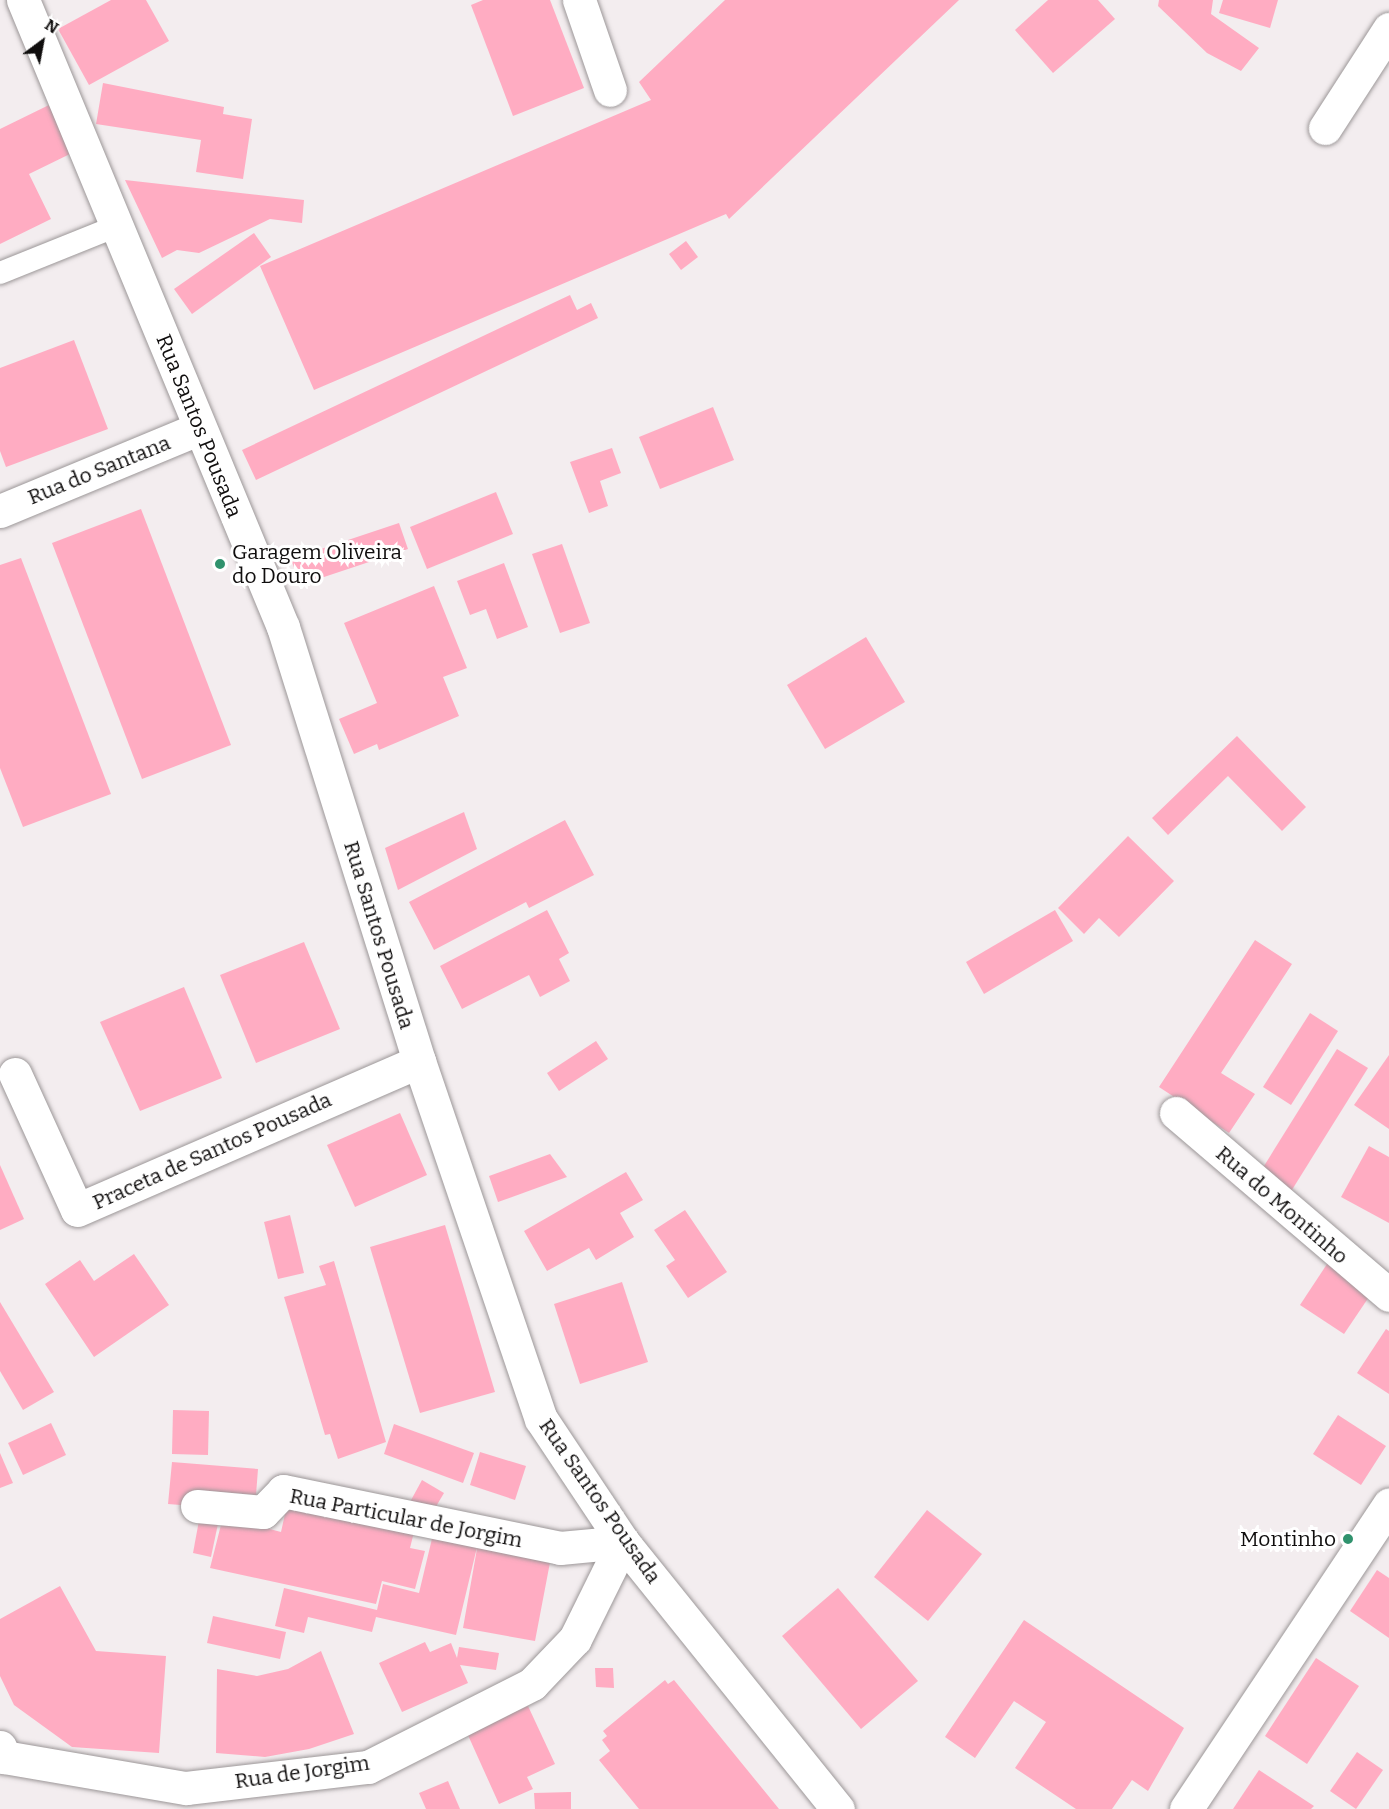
<!DOCTYPE html>
<style>
body{margin:0}
#map{position:relative;width:1389px;height:1809px;overflow:hidden;background:#f3edef;font-family:Bitter,serif}
div>[style]{position:absolute}
.building>*{inset:0;background:#ffacc2}
.roads{filter:drop-shadow(0 0 2px #9c9798) drop-shadow(0 0 2px #9c9798)}
.service>*{height:22px;margin:-11px;padding:0 11px;transform-origin:11px;border-radius:11px;background:#fff}
.minor>*{height:33px;margin:-16.5px;padding:0 16.5px;transform-origin:16.5px;border-radius:16.5px;background:#fff}
.tertiary>*{height:33px;margin:-16.5px;padding:0 16.5px;transform-origin:16.5px;border-radius:16.5px;background:#fff}
.dots>*{width:16px;height:16px;translate:-50% -50%;box-sizing:border-box;border:3px solid #fff;border-radius:50%}
span{translate:-50% -50%;white-space:nowrap;text-align:center;line-height:1.15;-webkit-text-stroke:6px #fff;paint-order:stroke}
.street-label{font-size:21px;color:#100e0e}
.poi-label{font-size:21px;color:#100e0e}
.left{translate:0 -50%;text-align:left}
.right{translate:-100% -50%;text-align:right}
.north{position:absolute;left:12px;top:12px;width:60px;height:60px;-webkit-text-stroke:4px #fff;paint-order:stroke;rotate:32deg;font-size:16px;font-weight:700;line-height:24px;text-align:center;color:#100e0e}
.north::after{content:'';display:block;margin:auto;width:21px;height:27px;background:#100e0e;clip-path:polygon(50% 0,100% 100%,50% 72%,0 100%)}
</style>
<div id="map">
<div class="building">
<i style="clip-path:polygon(111px 0,146px 0,169px 41px,89px 85px,58px 29px)"></i>
<i style="clip-path:polygon(483px 0,550px 0,584px 88px,513px 116px,471px 5px)"></i>
<i style="clip-path:polygon(725px 0,959px 0,729px 219px,726px 214px,314px 390px,260px 266px,651px 100px,639px 82px)"></i>
<i style="clip-path:polygon(1048px 0,1098px 0,1115px 19px,1053px 73px,1015px 30px)"></i>
<i style="clip-path:polygon(1159px 0,1213px 0,1211px 14px,1259px 48px,1241px 71px,1207px 53px,1158px 6px)"></i>
<i style="clip-path:polygon(1223px 0,1278px 0,1270px 28px,1219px 13px)"></i>
<i style="clip-path:polygon(103px 83px,224px 107px,223px 114px,252px 119px,243px 179px,196px 172px,201px 140px,96px 124px)"></i>
<i style="clip-path:polygon(49px 105px,72px 153px,29px 174px,51px 219px,0 244px,0 129px)"></i>
<i style="clip-path:polygon(125px 180px,304px 200px,302px 223px,270px 219px,199px 253px,177px 250px,162px 258px)"></i>
<i style="clip-path:polygon(254px 233px,271px 257px,192px 314px,174px 289px)"></i>
<i style="clip-path:polygon(686px 241px,698px 257px,681px 270px,669px 254px)"></i>
<i style="clip-path:polygon(570px 295px,577px 310px,591px 303px,598px 318px,256px 480px,242px 450px)"></i>
<i style="clip-path:polygon(74px 340px,108px 429px,6px 467px,0 451px,0 368px)"></i>
<i style="clip-path:polygon(713px 407px,734px 460px,660px 489px,639px 437px)"></i>
<i style="clip-path:polygon(612px 448px,621px 473px,600px 481px,608px 506px,589px 513px,570px 462px)"></i>
<i style="clip-path:polygon(496px 492px,513px 534px,427px 569px,410px 527px)"></i>
<i style="clip-path:polygon(141px 509px,231px 745px,142px 779px,52px 543px)"></i>
<i style="clip-path:polygon(399px 523px,408px 549px,300px 585px,291px 559px)"></i>
<i style="clip-path:polygon(562px 544px,590px 623px,560px 633px,532px 554px)"></i>
<i style="clip-path:polygon(21px 558px,111px 794px,23px 827px,0 768px,0 565px)"></i>
<i style="clip-path:polygon(504px 563px,528px 627px,497px 639px,486px 609px,470px 615px,457px 581px)"></i>
<i style="clip-path:polygon(434px 586px,467px 668px,443px 677px,459px 716px,379px 750px,377px 744px,354px 754px,339px 719px,377px 703px,344px 623px)"></i>
<i style="clip-path:polygon(866px 637px,905px 702px,825px 749px,787px 685px)"></i>
<i style="clip-path:polygon(1237px 736px,1306px 807px,1282px 831px,1228px 776px,1168px 835px,1152px 818px)"></i>
<i style="clip-path:polygon(464px 812px,477px 849px,398px 890px,385px 848px)"></i>
<i style="clip-path:polygon(565px 820px,594px 875px,529px 908px,526px 902px,434px 950px,409px 902px)"></i>
<i style="clip-path:polygon(1128px 836px,1174px 881px,1119px 937px,1099px 918px,1084px 934px,1058px 908px)"></i>
<i style="clip-path:polygon(547px 910px,569px 953px,559px 959px,570px 981px,540px 997px,529px 975px,462px 1009px,440px 966px)"></i>
<i style="clip-path:polygon(1055px 910px,1073px 941px,984px 994px,966px 962px)"></i>
<i style="clip-path:polygon(1255px 940px,1292px 964px,1221px 1073px,1255px 1094px,1229px 1133px,1159px 1087px)"></i>
<i style="clip-path:polygon(304px 942px,340px 1029px,256px 1063px,220px 975px)"></i>
<i style="clip-path:polygon(184px 987px,222px 1078px,140px 1111px,100px 1022px)"></i>
<i style="clip-path:polygon(1310px 1013px,1338px 1031px,1291px 1105px,1263px 1087px)"></i>
<i style="clip-path:polygon(596px 1041px,608px 1059px,559px 1091px,547px 1073px)"></i>
<i style="clip-path:polygon(1337px 1049px,1368px 1068px,1290px 1193px,1259px 1174px)"></i>
<i style="clip-path:polygon(1389px 1055px,1389px 1129px,1354px 1105px)"></i>
<i style="clip-path:polygon(400px 1113px,427px 1175px,355px 1207px,327px 1145px)"></i>
<i style="clip-path:polygon(1369px 1146px,1389px 1157px,1389px 1223px,1341px 1197px)"></i>
<i style="clip-path:polygon(550px 1154px,567px 1177px,498px 1202px,489px 1176px)"></i>
<i style="clip-path:polygon(0 1165px,24px 1219px,0 1230px)"></i>
<i style="clip-path:polygon(626px 1172px,643px 1200px,620px 1213px,634px 1237px,596px 1260px,589px 1248px,547px 1271px,524px 1231px)"></i>
<i style="clip-path:polygon(685px 1210px,727px 1272px,688px 1298px,666px 1266px,675px 1260px,654px 1230px)"></i>
<i style="clip-path:polygon(290px 1215px,304px 1273px,278px 1279px,264px 1222px)"></i>
<i style="clip-path:polygon(445px 1225px,495px 1392px,420px 1413px,370px 1247px)"></i>
<i style="clip-path:polygon(134px 1254px,169px 1305px,94px 1357px,45px 1284px,80px 1260px,94px 1281px)"></i>
<i style="clip-path:polygon(1331px 1258px,1375px 1288px,1344px 1334px,1300px 1305px)"></i>
<i style="clip-path:polygon(334px 1261px,386px 1442px,338px 1459px,330px 1434px,325px 1435px,284px 1297px,326px 1285px,319px 1266px)"></i>
<i style="clip-path:polygon(622px 1282px,648px 1362px,580px 1384px,554px 1304px)"></i>
<i style="clip-path:polygon(0 1302px,54px 1392px,23px 1410px,0 1371px)"></i>
<i style="clip-path:polygon(1386px 1329px,1389px 1331px,1389px 1394px,1357px 1373px)"></i>
<i style="clip-path:polygon(173px 1410px,209px 1411px,208px 1455px,172px 1454px)"></i>
<i style="clip-path:polygon(1338px 1415px,1386px 1446px,1361px 1485px,1313px 1454px)"></i>
<i style="clip-path:polygon(51px 1423px,66px 1455px,23px 1475px,8px 1443px)"></i>
<i style="clip-path:polygon(394px 1424px,474px 1453px,463px 1483px,384px 1454px)"></i>
<i style="clip-path:polygon(480px 1452px,526px 1466px,515px 1500px,470px 1485px)"></i>
<i style="clip-path:polygon(0 1453px,13px 1483px,0 1488px)"></i>
<i style="clip-path:polygon(172px 1462px,258px 1469px,256px 1495px,194px 1490px,193px 1506px,168px 1504px)"></i>
<i style="clip-path:polygon(422px 1480px,444px 1493px,431px 1515px,410px 1502px)"></i>
<i style="clip-path:polygon(289px 1496px,415px 1528px,410px 1548px,425px 1551px,415px 1589px,382px 1581px,376px 1604px,210px 1568px,223px 1517px,281px 1532px)"></i>
<i style="clip-path:polygon(927px 1510px,982px 1554px,928px 1621px,874px 1577px)"></i>
<i style="clip-path:polygon(200px 1515px,219px 1519px,211px 1557px,193px 1553px)"></i>
<i style="clip-path:polygon(435px 1526px,552px 1552px,535px 1641px,463px 1628px,478px 1543px,456px 1635px,376px 1617px,372px 1632px,308px 1617px,304px 1633px,275px 1626px,284px 1588px,377px 1610px,383px 1584px,419px 1593px)"></i>
<i style="clip-path:polygon(1377px 1570px,1389px 1578px,1389px 1638px,1350px 1611px)"></i>
<i style="clip-path:polygon(60px 1586px,96px 1651px,166px 1656px,159px 1753px,72px 1747px,14px 1705px,0 1676px,0 1619px)"></i>
<i style="clip-path:polygon(838px 1588px,918px 1681px,861px 1729px,782px 1636px)"></i>
<i style="clip-path:polygon(213px 1616px,286px 1632px,280px 1659px,207px 1643px)"></i>
<i style="clip-path:polygon(1024px 1620px,1184px 1728px,1148px 1791px,1132px 1780px,1112px 1809px,1076px 1809px,1015px 1768px,1046px 1722px,1014px 1701px,975px 1758px,945px 1737px)"></i>
<i style="clip-path:polygon(425px 1642px,430px 1652px,451px 1643px,457px 1658px,459px 1647px,499px 1653px,496px 1670px,460px 1665px,468px 1683px,402px 1712px,379px 1663px)"></i>
<i style="clip-path:polygon(321px 1651px,354px 1734px,309px 1749px,265px 1757px,216px 1753px,217px 1669px,257px 1676px,288px 1669px)"></i>
<i style="clip-path:polygon(1316px 1658px,1359px 1686px,1307px 1764px,1265px 1736px)"></i>
<i style="clip-path:polygon(595px 1668px,613px 1668px,614px 1688px,596px 1687px)"></i>
<i style="clip-path:polygon(665px 1680px,668px 1684px,674px 1680px,779px 1809px,639px 1809px,599px 1760px,610px 1751px,602px 1740px,607px 1736px,603px 1731px)"></i>
<i style="clip-path:polygon(528px 1706px,555px 1764px,527px 1777px,533px 1789px,499px 1804px,467px 1733px)"></i>
<i style="clip-path:polygon(1357px 1752px,1383px 1770px,1356px 1809px,1330px 1791px)"></i>
<i style="clip-path:polygon(1259px 1770px,1314px 1806px,1311px 1809px,1233px 1809px)"></i>
<i style="clip-path:polygon(448px 1781px,460px 1809px,426px 1809px,419px 1793px)"></i>
<i style="clip-path:polygon(571px 1792px,571px 1809px,535px 1809px,534px 1793px)"></i>
</div>
<div class="roads">
<div class="service">
<i style="left:0;top:273px;width:126px;rotate:-21.9deg"></i>
</div>
<div class="minor">
<i style="left:579px;top:0;width:95px;rotate:71deg"></i>
<i style="left:1325px;top:128px;width:118px;rotate:-57.1deg"></i>
<i style="left:0;top:511px;width:214px;rotate:-22.5deg"></i>
<i style="left:15px;top:1074px;width:149px;rotate:65.5deg"></i>
<i style="left:77px;top:1210px;width:373px;rotate:-23.5deg"></i>
<i style="left:1176px;top:1113px;width:280px;rotate:40.5deg"></i>
<i style="left:197px;top:1506px;width:66px;rotate:5.2deg"></i>
<i style="left:263px;top:1512px;width:29px;rotate:-46deg"></i>
<i style="left:283px;top:1491px;width:283px;rotate:11.6deg"></i>
<i style="left:560px;top:1548px;width:63px;rotate:-5.4deg"></i>
<i style="left:0;top:1747px;width:11px;rotate:68deg"></i>
<i style="left:4px;top:1757px;width:185px;rotate:9.7deg"></i>
<i style="left:186px;top:1788px;width:183px;rotate:-6.6deg"></i>
<i style="left:368px;top:1767px;width:184px;rotate:-26.8deg"></i>
<i style="left:532px;top:1684px;width:62px;rotate:-46.3deg"></i>
<i style="left:575px;top:1639px;width:108px;rotate:-63.7deg"></i>
<i style="left:1186px;top:1809px;width:366px;rotate:-56.3deg"></i>
</div>
<div class="tertiary">
<i style="left:23px;top:0;width:679px;rotate:67.48deg"></i>
<i style="left:283px;top:627px;width:455px;rotate:72.6deg"></i>
<i style="left:419px;top:1061px;width:378px;rotate:71.2deg"></i>
<i style="left:541px;top:1419px;width:148px;rotate:56.3deg"></i>
<i style="left:623px;top:1542px;width:343px;rotate:51.2deg"></i>
</div>
</div>
<div class="dots">
<i style="left:220px;top:564px;background:#30926d"></i>
<i style="left:1348px;top:1539px;background:#30926d"></i>
</div>
<div class="street-label">
<span style="left:199px;top:426px;rotate:68deg">Rua Santos Pousada</span>
<span style="left:99px;top:470px;rotate:-22deg">Rua do Santana</span>
<span style="left:379px;top:935px;rotate:73deg">Rua Santos Pousada</span>
<span style="left:212px;top:1151px;rotate:-24deg">Praceta de Santos Pousada</span>
<span style="left:1282px;top:1205px;rotate:41deg">Rua do Montinho</span>
<span style="left:600px;top:1501px;rotate:55deg">Rua Santos Pousada</span>
<span style="left:406px;top:1518px;rotate:11deg">Rua Particular de Jorgim</span>
<span style="left:302px;top:1772px;rotate:-8deg">Rua de Jorgim</span>
</div>
<div class="poi-label">
<span class="left" style="left:232px;top:564px">Garagem Oliveira<br>do Douro</span>
<span class="right" style="left:1336px;top:1539px">Montinho</span>
</div>
<div class="north">N</div>
</div>
